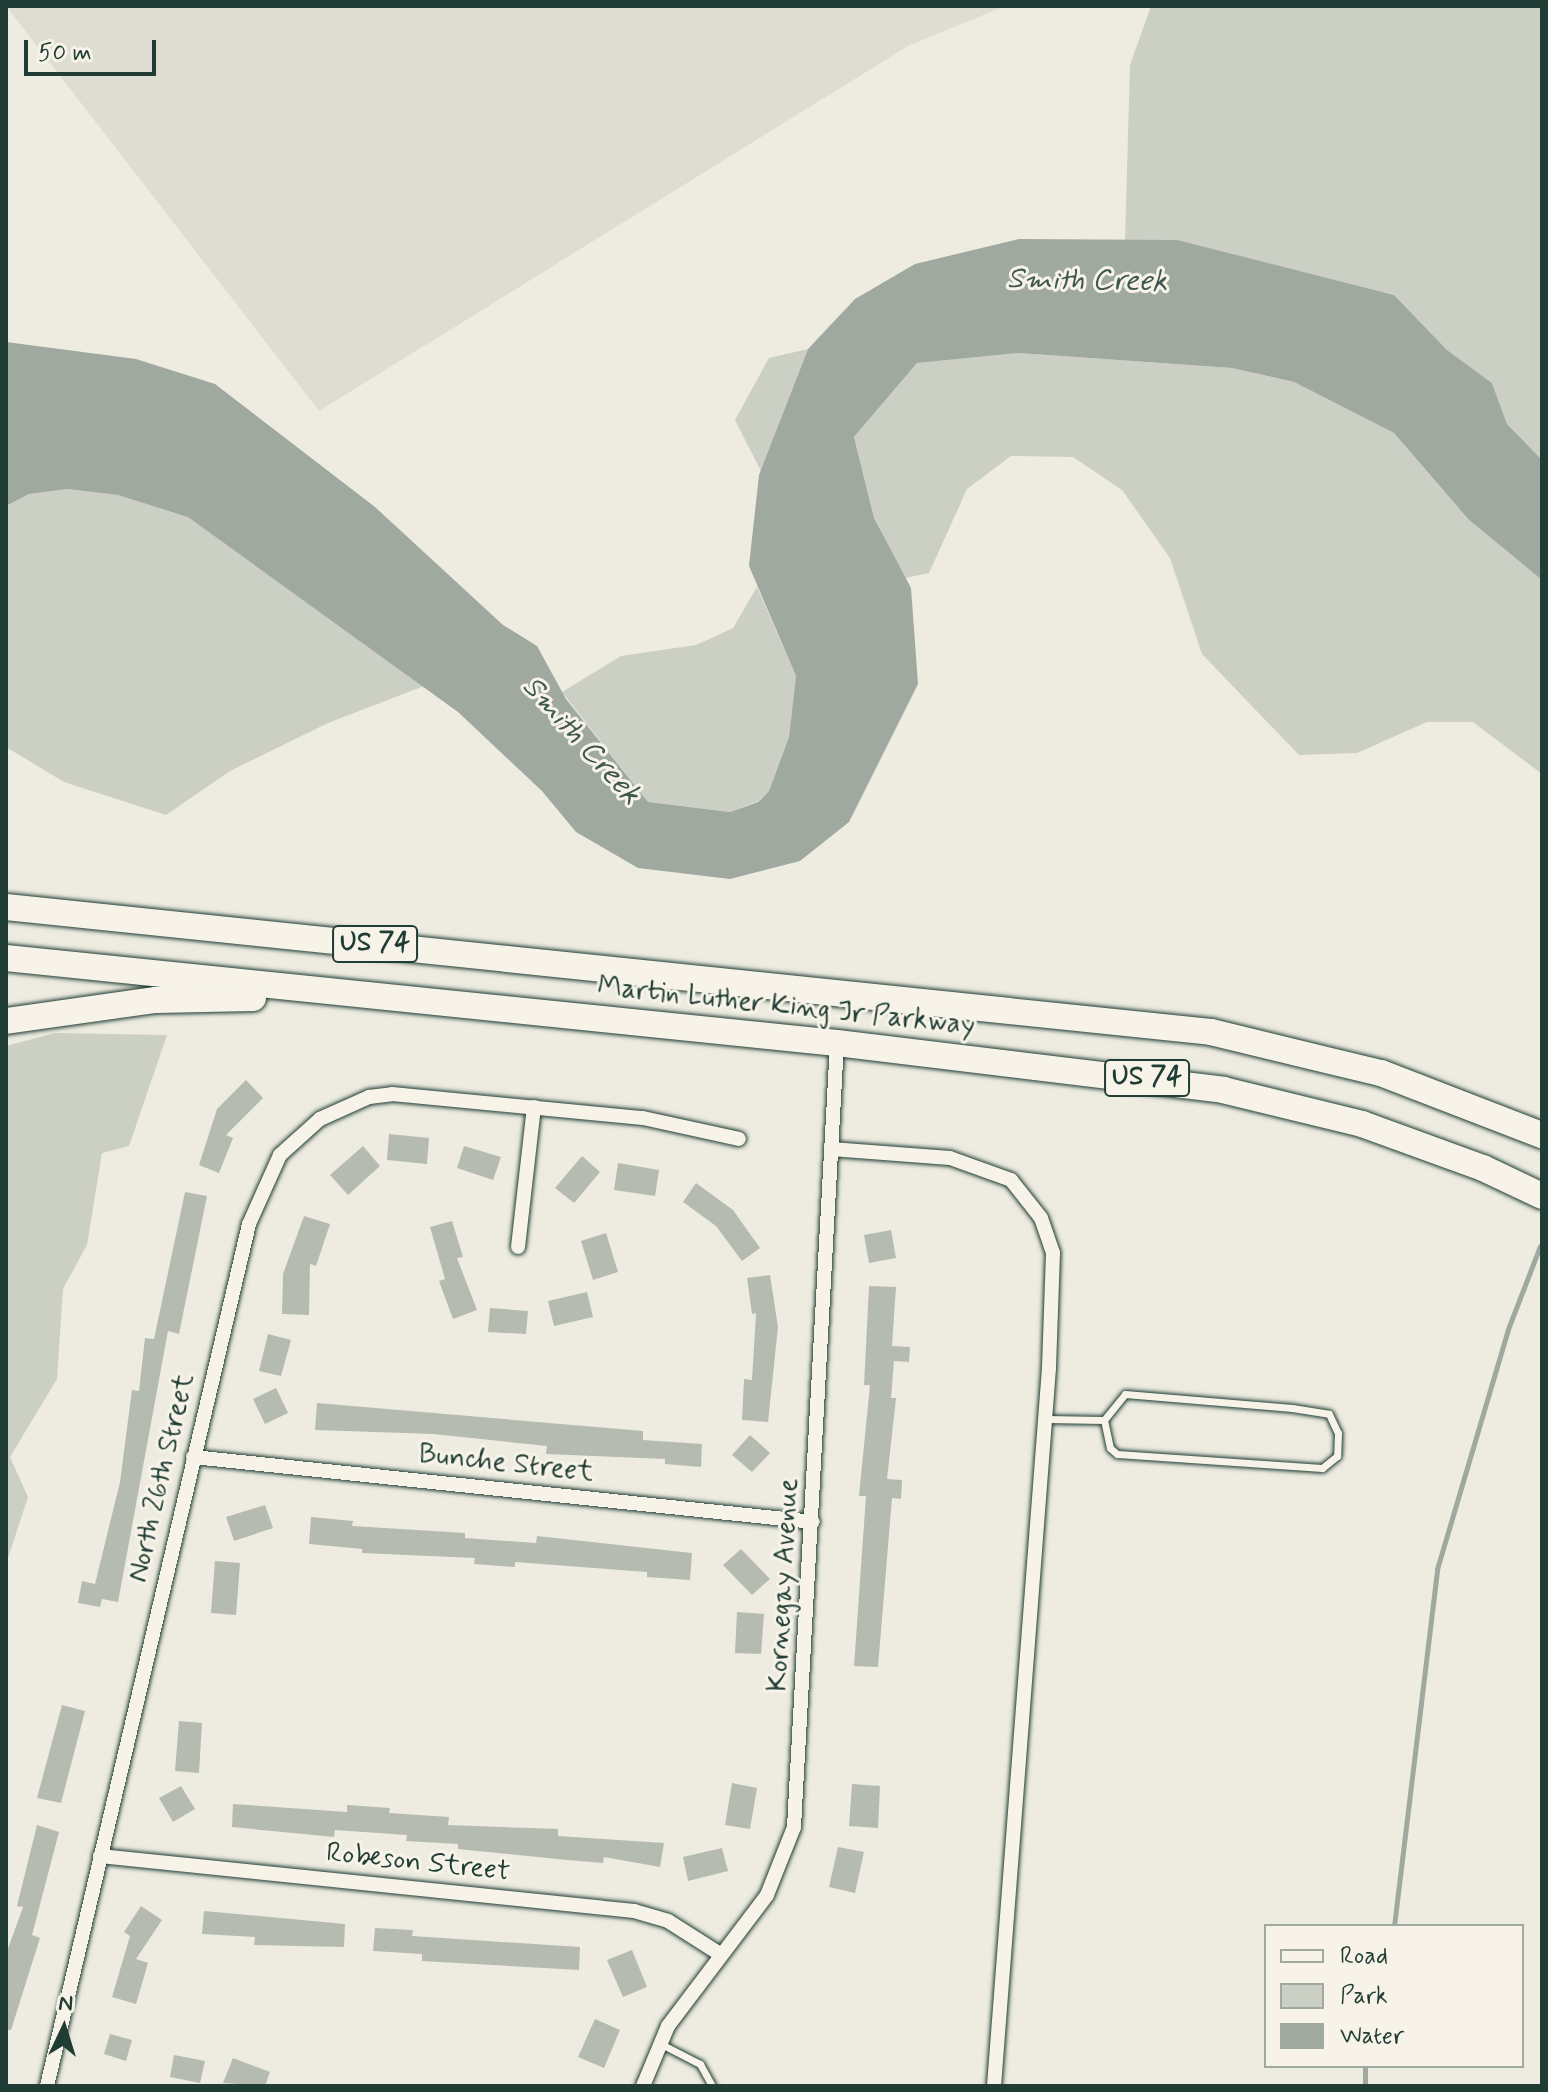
<!DOCTYPE html>
<style>
body{margin:0}
#map{position:relative;width:1548px;height:2092px;overflow:hidden;background:#eeece1;font-family:Mynerve,sans-serif}
div>[style]{position:absolute}
.built>*{inset:0;background:#ddddd2}
.green>*{inset:0;background:#cccfc4}
.water>*{inset:0;background:#9fa99f}
.stream>*{height:5px;margin:-2.5px;padding:0 2.5px;transform-origin:2.5px;border-radius:2.5px;background:#9fa99f}
.building>*{inset:0;background:#b5bbb0}
.roads{filter:drop-shadow(0 0 2px #1f3d34) drop-shadow(0 0 2px #1f3d34)}
.service>*{height:7px;margin:-3.5px;padding:0 3.5px;transform-origin:3.5px;border-radius:3.5px;background:#f7f3e8}
.minor>*{height:14px;margin:-7px;padding:0 7px;transform-origin:7px;border-radius:7px;background:#f7f3e8}
.motorway>*{height:26px;margin:-13px;padding:0 13px;transform-origin:13px;border-radius:13px;background:#f7f3e8}
span{translate:-50% -50%;white-space:nowrap;text-align:center;line-height:1.15;-webkit-text-stroke:6px #f7f3e8;paint-order:stroke}
.shield-label span{padding:2px 6px;background:#f7f3e8;border:2px solid;border-radius:6px;-webkit-text-stroke-width:0}
.shield-label{font-size:26px;color:#1f3d34;font-weight:700}
.street-label{font-size:28px;color:#1f3d34}
.water-label{font-size:30px;color:#3f584f;font-style:italic}
.frame{position:absolute;inset:0;border:8px solid #1f3d34;pointer-events:none}
.legend{position:absolute;left:1264px;top:1924px;width:260px;height:144px;box-sizing:border-box;background:#f7f3e8;border:2px solid #a1aaa0;margin:0;padding:10px 14px;list-style:none;font-size:24px;color:#1f3d34}
.legend li{display:flex;align-items:center;gap:16px;height:40px}
.legend b{width:40px;border:2px solid #a1aaa0}
.north{position:absolute;left:24px;top:1988px;width:80px;height:80px;-webkit-text-stroke:6px #f7f3e8;paint-order:stroke;rotate:4deg;font-size:22px;font-weight:700;line-height:32px;text-align:center;color:#1f3d34}
.north::after{content:'';display:block;margin:auto;width:28px;height:36px;background:#1f3d34;clip-path:polygon(50% 0,100% 100%,50% 72%,0 100%)}
.scale{position:absolute;left:24px;top:40px;width:132px;height:36px;box-sizing:border-box;border:4px solid #1f3d34;border-top:0;padding-left:10px;font-size:24px;line-height:28px;white-space:nowrap;color:#1f3d34;-webkit-text-stroke:6px #f7f3e8;paint-order:stroke}
</style>
<div id="map">
<div class="built">
<i style="clip-path:polygon(6px 6px,1005px 6px,908px 46px,319px 411px)"></i>
</div>
<div class="green">
<i style="clip-path:polygon(1151px 6px,1542px 6px,1542px 460px,1507px 424px,1492px 383px,1447px 350px,1394px 295px,1177px 241px,1125px 240px,1130px 65px)"></i>
<i style="clip-path:polygon(808px 349px,761px 471px,735px 420px,769px 358px)"></i>
<i style="clip-path:polygon(1019px 353px,1232px 368px,1294px 382px,1394px 433px,1469px 520px,1542px 580px,1542px 774px,1473px 722px,1427px 722px,1357px 753px,1299px 755px,1202px 654px,1170px 558px,1122px 490px,1073px 457px,1011px 456px,967px 489px,929px 573px,905px 578px,874px 518px,854px 437px,917px 363px)"></i>
<i style="clip-path:polygon(67px 489px,118px 495px,188px 516px,424px 686px,328px 723px,230px 771px,166px 815px,64px 782px,6px 747px,6px 506px,29px 494px)"></i>
<i style="clip-path:polygon(757px 587px,796px 676px,789px 737px,769px 791px,758px 801px,730px 812px,648px 802px,562px 692px,621px 656px,696px 645px,733px 628px)"></i>
<i style="clip-path:polygon(55px 1033px,167px 1035px,129px 1146px,102px 1153px,87px 1245px,63px 1289px,57px 1379px,10px 1457px,28px 1497px,8px 1558px,6px 1581px,6px 1046px)"></i>
</div>
<div class="water">
<i style="clip-path:polygon(1019px 239px,1177px 240px,1394px 295px,1447px 350px,1492px 383px,1507px 424px,1542px 460px,1542px 580px,1469px 520px,1394px 433px,1294px 382px,1232px 368px,1019px 353px,917px 363px,854px 437px,874px 518px,911px 588px,918px 684px,849px 822px,800px 861px,730px 879px,638px 868px,576px 832px,542px 791px,458px 712px,188px 517px,118px 495px,67px 489px,29px 494px,6px 506px,6px 342px,136px 359px,215px 384px,375px 507px,503px 625px,537px 646px,566px 699px,648px 802px,730px 812px,758px 802px,769px 791px,789px 737px,796px 676px,749px 566px,759px 475px,808px 349px,855px 299px,915px 264px)"></i>
</div>
<div class="stream">
<i style="left:1394px;top:1926px;width:360px;rotate:-83.1deg"></i>
<i style="left:1437px;top:1569px;width:250px;rotate:-73.5deg"></i>
<i style="left:1508px;top:1329px;width:89px;rotate:-68.9deg"></i>
<i style="left:1365px;top:2086px;width:20px;rotate:-90deg"></i>
</div>
<div class="building">
<i style="clip-path:polygon(246px 1080px,263px 1098px,226px 1135px,233px 1138px,219px 1173px,199px 1165px,217px 1109px)"></i>
<i style="clip-path:polygon(389px 1134px,429px 1138px,427px 1164px,387px 1160px)"></i>
<i style="clip-path:polygon(363px 1146px,380px 1166px,348px 1195px,330px 1175px)"></i>
<i style="clip-path:polygon(464px 1146px,501px 1157px,493px 1180px,457px 1168px)"></i>
<i style="clip-path:polygon(582px 1156px,600px 1172px,574px 1203px,555px 1188px)"></i>
<i style="clip-path:polygon(618px 1163px,659px 1170px,655px 1196px,614px 1190px)"></i>
<i style="clip-path:polygon(696px 1183px,733px 1210px,760px 1248px,742px 1261px,716px 1226px,683px 1202px)"></i>
<i style="clip-path:polygon(185px 1192px,207px 1196px,179px 1334px,168px 1331px,118px 1602px,102px 1599px,100px 1607px,78px 1603px,82px 1581px,95px 1584px,120px 1482px,132px 1390px,139px 1391px,145px 1338px,154px 1339px)"></i>
<i style="clip-path:polygon(304px 1216px,330px 1224px,316px 1266px,310px 1264px,309px 1315px,282px 1314px,283px 1274px)"></i>
<i style="clip-path:polygon(452px 1221px,463px 1257px,457px 1258px,477px 1310px,453px 1319px,439px 1281px,445px 1279px,430px 1227px)"></i>
<i style="clip-path:polygon(891px 1230px,896px 1258px,869px 1263px,864px 1235px)"></i>
<i style="clip-path:polygon(606px 1233px,618px 1272px,593px 1280px,581px 1241px)"></i>
<i style="clip-path:polygon(770px 1275px,778px 1327px,768px 1422px,742px 1420px,744px 1379px,752px 1380px,756px 1313px,752px 1314px,747px 1278px)"></i>
<i style="clip-path:polygon(869px 1286px,896px 1287px,892px 1346px,910px 1347px,909px 1362px,894px 1361px,891px 1398px,896px 1398px,887px 1479px,902px 1480px,901px 1499px,892px 1498px,878px 1667px,854px 1666px,866px 1496px,859px 1496px,870px 1385px,864px 1385px)"></i>
<i style="clip-path:polygon(587px 1292px,593px 1317px,554px 1326px,548px 1301px)"></i>
<i style="clip-path:polygon(490px 1308px,528px 1311px,526px 1334px,488px 1332px)"></i>
<i style="clip-path:polygon(268px 1334px,291px 1340px,281px 1376px,259px 1371px)"></i>
<i style="clip-path:polygon(276px 1388px,288px 1413px,265px 1424px,253px 1399px)"></i>
<i style="clip-path:polygon(317px 1403px,643px 1431px,643px 1440px,702px 1444px,701px 1467px,665px 1464px,665px 1459px,546px 1454px,547px 1446px,433px 1434px,315px 1430px)"></i>
<i style="clip-path:polygon(750px 1435px,770px 1453px,752px 1472px,732px 1455px)"></i>
<i style="clip-path:polygon(265px 1505px,273px 1528px,234px 1541px,226px 1517px)"></i>
<i style="clip-path:polygon(311px 1517px,353px 1521px,352px 1526px,465px 1533px,465px 1538px,536px 1543px,537px 1536px,692px 1553px,690px 1580px,647px 1577px,647px 1572px,515px 1562px,515px 1567px,474px 1564px,475px 1558px,362px 1553px,362px 1549px,309px 1544px)"></i>
<i style="clip-path:polygon(741px 1549px,770px 1579px,752px 1595px,723px 1565px)"></i>
<i style="clip-path:polygon(215px 1561px,240px 1563px,236px 1615px,211px 1613px)"></i>
<i style="clip-path:polygon(737px 1612px,764px 1614px,761px 1654px,735px 1653px)"></i>
<i style="clip-path:polygon(62px 1705px,85px 1711px,61px 1803px,37px 1798px)"></i>
<i style="clip-path:polygon(179px 1721px,202px 1723px,199px 1773px,175px 1771px)"></i>
<i style="clip-path:polygon(732px 1783px,757px 1788px,750px 1829px,725px 1825px)"></i>
<i style="clip-path:polygon(852px 1784px,880px 1786px,878px 1828px,849px 1826px)"></i>
<i style="clip-path:polygon(181px 1786px,195px 1809px,173px 1822px,159px 1798px)"></i>
<i style="clip-path:polygon(233px 1804px,347px 1812px,347px 1805px,390px 1808px,389px 1813px,449px 1817px,448px 1825px,558px 1829px,558px 1836px,664px 1843px,660px 1867px,604px 1857px,603px 1863px,567px 1860px,458px 1849px,458px 1844px,406px 1841px,407px 1835px,335px 1830px,334px 1837px,232px 1827px)"></i>
<i style="clip-path:polygon(37px 1825px,59px 1832px,32px 1935px,40px 1938px,11px 2030px,6px 2030px,6px 1954px,23px 1907px,17px 1906px)"></i>
<i style="clip-path:polygon(838px 1847px,864px 1852px,855px 1893px,829px 1887px)"></i>
<i style="clip-path:polygon(722px 1848px,728px 1871px,688px 1881px,683px 1857px)"></i>
<i style="clip-path:polygon(141px 1906px,162px 1920px,136px 1959px,148px 1963px,136px 2004px,112px 1997px,130px 1936px,124px 1932px)"></i>
<i style="clip-path:polygon(204px 1911px,345px 1924px,344px 1947px,254px 1945px,255px 1937px,202px 1934px)"></i>
<i style="clip-path:polygon(375px 1928px,413px 1930px,412px 1936px,580px 1947px,579px 1970px,422px 1961px,422px 1954px,373px 1951px)"></i>
<i style="clip-path:polygon(632px 1950px,647px 1987px,623px 1997px,607px 1960px)"></i>
<i style="clip-path:polygon(595px 2019px,620px 2030px,604px 2068px,578px 2057px)"></i>
<i style="clip-path:polygon(110px 2034px,132px 2040px,126px 2061px,104px 2054px)"></i>
<i style="clip-path:polygon(174px 2055px,205px 2061px,200px 2083px,170px 2077px)"></i>
<i style="clip-path:polygon(233px 2058px,270px 2072px,265px 2086px,223px 2083px)"></i>
</div>
<div class="roads">
<div class="service">
<i style="left:1045px;top:1419px;width:59px;rotate:1deg"></i>
<i style="left:1104px;top:1420px;width:33px;rotate:-51deg"></i>
<i style="left:1125px;top:1394px;width:168px;rotate:4.8deg"></i>
<i style="left:1292px;top:1408px;width:37px;rotate:9deg"></i>
<i style="left:1329px;top:1414px;width:21px;rotate:65deg"></i>
<i style="left:1338px;top:1433px;width:23px;rotate:92deg"></i>
<i style="left:1337px;top:1456px;width:19px;rotate:141deg"></i>
<i style="left:1322px;top:1468px;width:205px;rotate:-176.1deg"></i>
<i style="left:1117px;top:1454px;width:9px;rotate:-139deg"></i>
<i style="left:1110px;top:1448px;width:29px;rotate:-102deg"></i>
<i style="left:661px;top:2044px;width:44px;rotate:27.1deg"></i>
<i style="left:700px;top:2064px;width:25px;rotate:61deg"></i>
</div>
<div class="minor">
<i style="left:831px;top:1149px;width:119px;rotate:4.3deg"></i>
<i style="left:950px;top:1158px;width:65px;rotate:19.8deg"></i>
<i style="left:1011px;top:1180px;width:48px;rotate:51.7deg"></i>
<i style="left:1041px;top:1218px;width:37px;rotate:71deg"></i>
<i style="left:1053px;top:1253px;width:115px;rotate:92deg"></i>
<i style="left:1049px;top:1368px;width:720px;rotate:94.38deg"></i>
<i style="left:518px;top:1247px;width:141px;rotate:-83.5deg"></i>
<i style="left:193px;top:1457px;width:623px;rotate:5.98deg"></i>
<i style="left:100px;top:1856px;width:537px;rotate:5.88deg"></i>
<i style="left:634px;top:1911px;width:35px;rotate:16deg"></i>
<i style="left:668px;top:1921px;width:62px;rotate:32.4deg"></i>
<i style="left:47px;top:2086px;width:885px;rotate:-76.81deg"></i>
<i style="left:249px;top:1224px;width:76px;rotate:-65.8deg"></i>
<i style="left:280px;top:1155px;width:54px;rotate:-42deg"></i>
<i style="left:320px;top:1119px;width:54px;rotate:-24.2deg"></i>
<i style="left:369px;top:1097px;width:23px;rotate:-7deg"></i>
<i style="left:392px;top:1094px;width:252px;rotate:5.5deg"></i>
<i style="left:643px;top:1118px;width:98px;rotate:12.3deg"></i>
<i style="left:643px;top:2086px;width:65px;rotate:-67.4deg"></i>
<i style="left:668px;top:2026px;width:164px;rotate:-52.9deg"></i>
<i style="left:767px;top:1895px;width:73px;rotate:-68.3deg"></i>
<i style="left:794px;top:1827px;width:785px;rotate:-86.86deg"></i>
</div>
<div class="motorway">
<i style="left:6px;top:907px;width:1211px;rotate:5.92deg"></i>
<i style="left:1211px;top:1032px;width:175px;rotate:13.6deg"></i>
<i style="left:1381px;top:1073px;width:173px;rotate:21.1deg"></i>
<i style="left:6px;top:958px;width:835px;rotate:5.84deg"></i>
<i style="left:837px;top:1043px;width:389px;rotate:6.9deg"></i>
<i style="left:1223px;top:1090px;width:143px;rotate:13.7deg"></i>
<i style="left:1362px;top:1124px;width:129px;rotate:20deg"></i>
<i style="left:1483px;top:1168px;width:65px;rotate:25.4deg"></i>
<i style="left:6px;top:1021px;width:151px;rotate:-8deg"></i>
<i style="left:156px;top:1000px;width:97px;rotate:-1.2deg"></i>
</div>
</div>
<div class="shield-label">
<span style="left:375px;top:944px">US 74</span>
<span style="left:1147px;top:1078px">US 74</span>
</div>
<div class="street-label">
<span style="left:786px;top:1007px;rotate:6deg">Martin Luther King Jr Parkway</span>
<span style="left:506px;top:1464px;rotate:6deg">Bunche Street</span>
<span style="left:162px;top:1478px;rotate:-77deg">North 26th Street</span>
<span style="left:784px;top:1585px;rotate:-87deg">Kornegay Avenue</span>
<span style="left:418px;top:1863px;rotate:6deg">Robeson Street</span>
</div>
<div class="water-label">
<span style="left:1087px;top:281px;rotate:1deg">Smith Creek</span>
<span style="left:581px;top:741px;rotate:48deg">Smith Creek</span>
</div>
<div class="frame"></div>
<ul class="legend">
<li><b style="height:10px;background:#f7f3e8"></b>Road</li>
<li><b style="height:22px;background:#cccfc4"></b>Park</li>
<li><b style="height:22px;background:#9fa99f"></b>Water</li>
</ul>
<div class="north">N</div>
<div class="scale">50 m</div>
</div>
